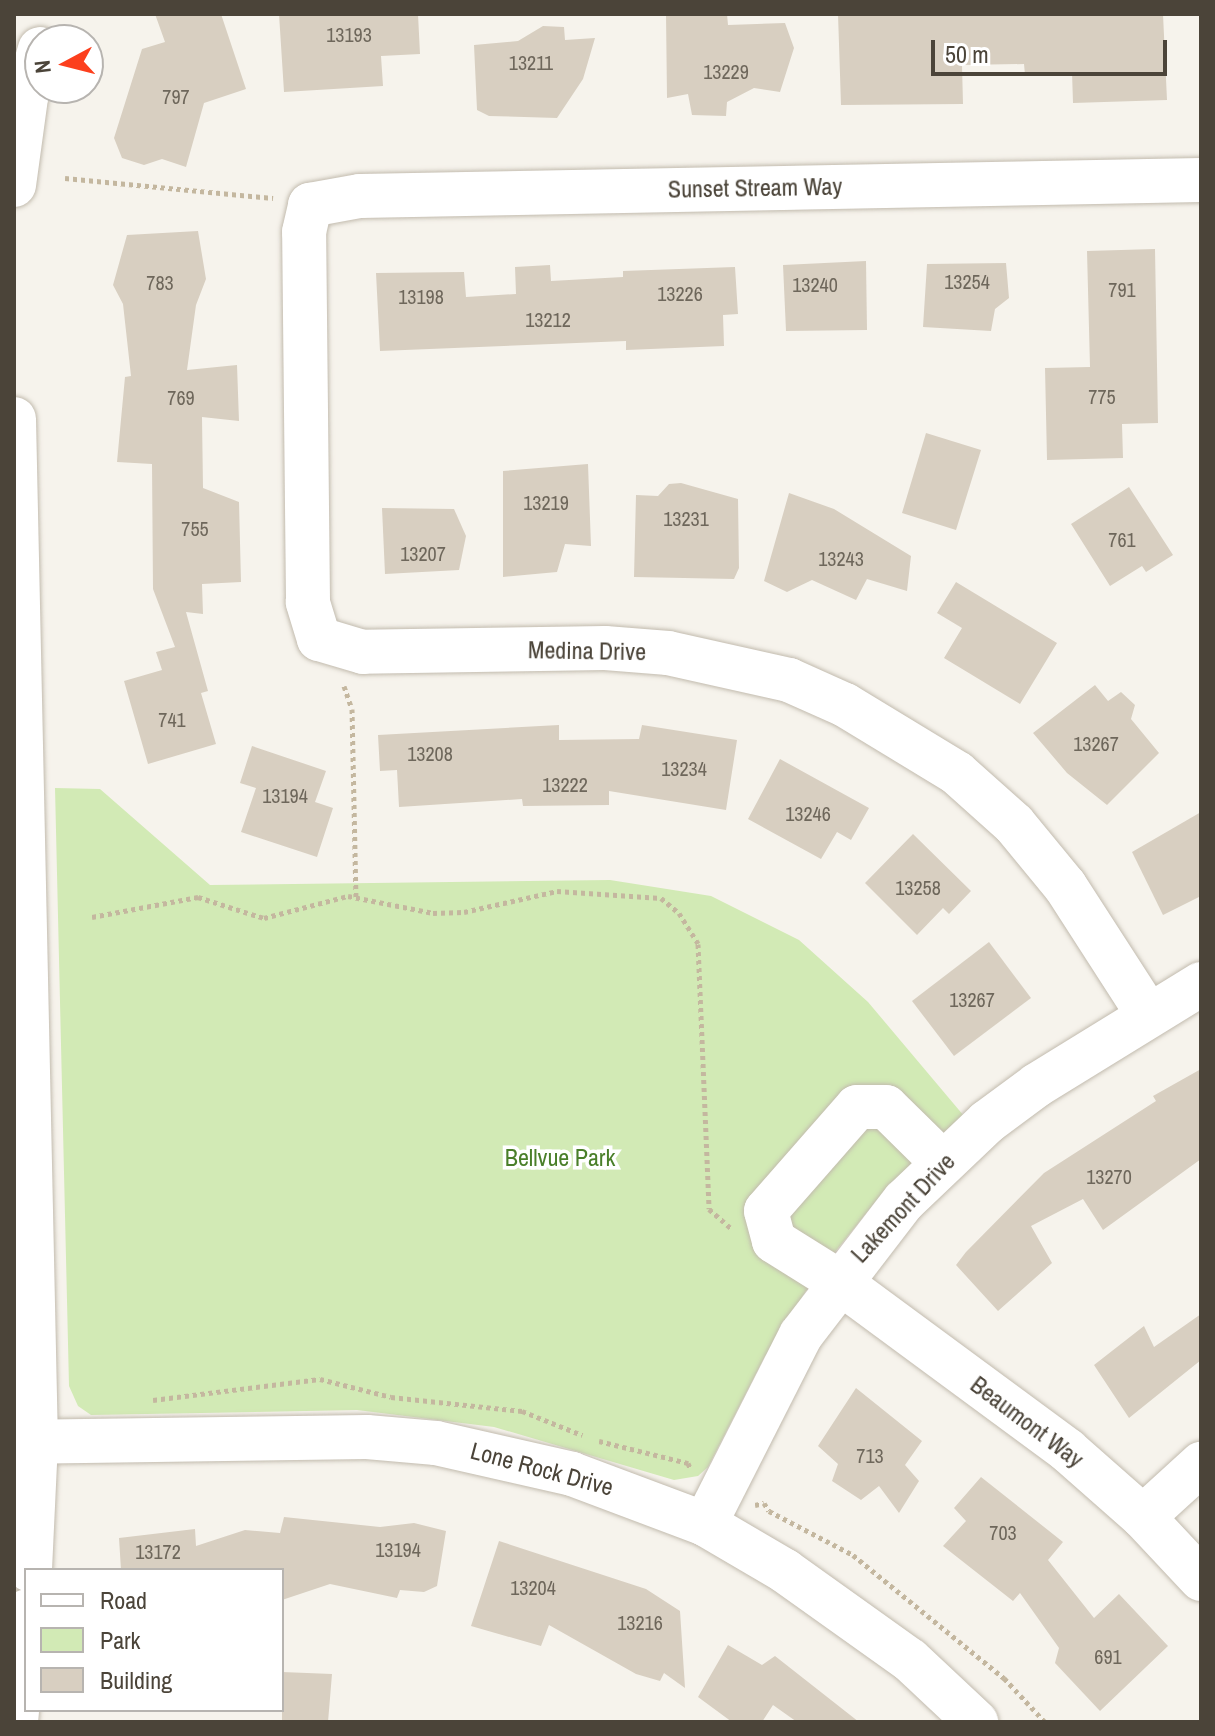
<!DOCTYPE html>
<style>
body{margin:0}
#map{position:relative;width:1215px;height:1736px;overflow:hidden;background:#f6f3ec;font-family:"Archivo Narrow",sans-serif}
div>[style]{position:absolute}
.green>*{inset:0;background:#d2eab5}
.building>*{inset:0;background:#d8cfc1}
.path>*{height:5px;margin-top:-2.5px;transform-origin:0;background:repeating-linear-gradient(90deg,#c4b79f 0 4px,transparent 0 8px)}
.roads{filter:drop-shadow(0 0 2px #c2bbae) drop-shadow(0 0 2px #c2bbae)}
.minor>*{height:44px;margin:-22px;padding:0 22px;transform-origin:22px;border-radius:22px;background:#fff}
span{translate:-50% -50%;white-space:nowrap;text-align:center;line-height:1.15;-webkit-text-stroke:7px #fff;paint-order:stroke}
.number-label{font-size:20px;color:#6e675b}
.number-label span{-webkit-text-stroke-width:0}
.street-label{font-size:24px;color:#4b4439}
.park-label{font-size:24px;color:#4a7f2a}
.frame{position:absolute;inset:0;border:16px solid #4b4439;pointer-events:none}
.legend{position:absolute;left:24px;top:1568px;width:260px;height:144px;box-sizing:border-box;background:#fff;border:2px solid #b7b4b0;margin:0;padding:10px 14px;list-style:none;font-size:24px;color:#4b4439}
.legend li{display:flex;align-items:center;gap:16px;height:40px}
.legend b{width:40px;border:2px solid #b7b4b0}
.north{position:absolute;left:24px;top:24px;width:80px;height:80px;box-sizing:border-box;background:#fff;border:2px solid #b7b4b0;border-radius:50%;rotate:263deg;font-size:22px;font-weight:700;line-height:32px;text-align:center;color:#4b4439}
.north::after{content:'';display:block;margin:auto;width:28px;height:36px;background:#fc3f1d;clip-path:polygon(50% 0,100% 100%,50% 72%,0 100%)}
.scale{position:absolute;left:931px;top:40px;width:236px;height:36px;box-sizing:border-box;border:4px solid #4b4439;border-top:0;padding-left:10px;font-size:24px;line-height:28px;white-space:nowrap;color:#4b4439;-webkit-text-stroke:6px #fff;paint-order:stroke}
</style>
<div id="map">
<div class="green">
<i style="clip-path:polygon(55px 788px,100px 789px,210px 885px,610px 880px,711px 896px,799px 940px,868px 1002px,964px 1116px,876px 1201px,814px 1278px,764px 1358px,708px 1467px,698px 1476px,674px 1480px,494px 1427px,357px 1410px,91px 1415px,78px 1406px,69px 1386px)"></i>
</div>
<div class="building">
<i style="clip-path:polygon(155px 14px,221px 14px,246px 89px,204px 103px,186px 167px,162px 159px,144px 165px,122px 158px,114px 138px,142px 49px,165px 42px)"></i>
<i style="clip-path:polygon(279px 14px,418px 14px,420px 54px,381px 56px,383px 86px,284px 92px)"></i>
<i style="clip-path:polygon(666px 14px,727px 14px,728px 25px,785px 23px,794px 48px,780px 92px,754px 88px,727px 102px,726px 116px,692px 115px,688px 94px,667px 98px)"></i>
<i style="clip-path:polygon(838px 14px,1163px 14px,1167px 100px,1073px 103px,1072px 72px,1025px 75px,1024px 64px,962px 65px,963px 104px,841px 105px)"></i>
<i style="clip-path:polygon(543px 26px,564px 27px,565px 40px,595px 38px,583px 79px,557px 118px,489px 116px,477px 110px,474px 45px,518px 41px)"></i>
<i style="clip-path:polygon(198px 231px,206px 279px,196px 305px,187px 370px,237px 365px,239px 421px,202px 417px,203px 488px,239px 502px,241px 582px,202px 584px,203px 614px,186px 612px,208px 691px,201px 693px,216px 744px,148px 764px,124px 681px,162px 670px,156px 652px,175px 647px,153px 589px,152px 464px,117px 462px,125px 377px,131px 376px,123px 304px,113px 285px,127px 235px)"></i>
<i style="clip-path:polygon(1155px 249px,1158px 423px,1122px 424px,1123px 458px,1047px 460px,1045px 368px,1090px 367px,1087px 251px)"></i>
<i style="clip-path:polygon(866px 261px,867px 330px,786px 331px,783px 265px)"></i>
<i style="clip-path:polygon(1006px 263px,1009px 298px,995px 309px,991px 331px,923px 327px,927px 264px)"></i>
<i style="clip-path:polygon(550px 265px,551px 281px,623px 277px,623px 271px,735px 267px,738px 314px,723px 315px,724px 346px,626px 350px,626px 341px,380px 351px,376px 273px,464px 272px,466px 297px,516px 294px,515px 267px)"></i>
<i style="clip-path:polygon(926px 433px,981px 450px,956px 530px,902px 513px)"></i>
<i style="clip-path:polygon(588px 464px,591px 546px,565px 544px,557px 572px,503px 577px,503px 471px)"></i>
<i style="clip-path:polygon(681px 483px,738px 499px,739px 568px,734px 579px,634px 577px,636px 495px,658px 496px,669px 484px)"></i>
<i style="clip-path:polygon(1129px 487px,1173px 555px,1146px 572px,1142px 566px,1110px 586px,1071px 524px)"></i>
<i style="clip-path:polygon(789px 493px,834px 509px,911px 556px,907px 591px,867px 579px,856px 600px,812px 580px,787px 592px,764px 581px)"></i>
<i style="clip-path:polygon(382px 508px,454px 509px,466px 536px,459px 570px,385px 574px)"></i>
<i style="clip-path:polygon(956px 582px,1057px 643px,1020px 704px,944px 658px,962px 628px,937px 613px)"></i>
<i style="clip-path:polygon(1095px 685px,1108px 701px,1121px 692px,1135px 705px,1131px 719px,1159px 753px,1107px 805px,1067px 773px,1033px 733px)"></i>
<i style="clip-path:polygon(559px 725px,559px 740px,639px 739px,642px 725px,737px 740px,726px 810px,609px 791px,609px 805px,523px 806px,522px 799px,399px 807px,397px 770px,380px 771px,378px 735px)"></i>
<i style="clip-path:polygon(252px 746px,326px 771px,315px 802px,333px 808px,317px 857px,241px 832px,256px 788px,240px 783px)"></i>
<i style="clip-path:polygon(780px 759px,869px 808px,851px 840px,837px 832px,821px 859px,748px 819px)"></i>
<i style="clip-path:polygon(1201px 812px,1201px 896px,1163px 915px,1132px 852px)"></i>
<i style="clip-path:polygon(913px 834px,971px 891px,949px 914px,943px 908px,917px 935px,865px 883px)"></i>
<i style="clip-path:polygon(989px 942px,1031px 998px,954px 1056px,912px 1001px)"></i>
<i style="clip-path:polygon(1201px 1069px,1201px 1159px,1103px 1230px,1083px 1199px,1031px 1226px,1052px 1263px,998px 1311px,956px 1265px,966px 1252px,1044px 1173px,1156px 1101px,1153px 1096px)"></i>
<i style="clip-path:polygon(1201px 1314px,1201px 1360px,1129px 1418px,1094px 1365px,1144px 1326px,1154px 1347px)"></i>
<i style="clip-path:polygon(856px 1388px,922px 1441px,905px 1465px,919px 1481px,899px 1513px,879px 1486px,861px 1500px,832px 1481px,838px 1464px,818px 1446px)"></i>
<i style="clip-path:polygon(981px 1477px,1063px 1542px,1048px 1560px,1094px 1618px,1119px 1594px,1168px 1646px,1100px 1711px,1055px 1663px,1059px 1648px,1020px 1593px,1013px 1601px,943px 1546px,966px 1521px,954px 1508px)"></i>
<i style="clip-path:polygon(284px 1517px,380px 1527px,414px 1523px,446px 1531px,437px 1586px,424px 1592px,400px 1590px,397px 1598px,330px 1584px,282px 1600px,282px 1570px,121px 1570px,119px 1538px,195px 1529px,196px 1546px,245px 1530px,280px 1533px)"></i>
<i style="clip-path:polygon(499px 1541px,646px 1589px,680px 1611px,685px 1688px,664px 1673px,660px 1681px,636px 1674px,549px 1625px,541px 1646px,471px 1626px)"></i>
<i style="clip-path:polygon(728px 1645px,762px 1665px,775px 1656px,859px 1722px,797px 1722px,773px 1705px,762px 1722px,732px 1722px,698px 1697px)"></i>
<i style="clip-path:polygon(282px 1672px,332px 1674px,328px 1722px,282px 1722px)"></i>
</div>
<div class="path">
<i style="left:65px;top:178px;width:209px;rotate:5.5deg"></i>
<i style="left:344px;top:686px;width:24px;rotate:71deg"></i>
<i style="left:352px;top:709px;width:188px;rotate:88.8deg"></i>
<i style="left:92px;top:917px;width:108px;rotate:-10.7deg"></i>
<i style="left:198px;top:897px;width:69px;rotate:17.7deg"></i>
<i style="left:264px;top:918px;width:87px;rotate:-14.7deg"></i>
<i style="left:348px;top:896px;width:87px;rotate:11.3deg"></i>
<i style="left:433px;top:913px;width:31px;rotate:-2deg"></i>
<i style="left:464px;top:912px;width:95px;rotate:-12.7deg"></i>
<i style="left:557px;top:891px;width:104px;rotate:3.9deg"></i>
<i style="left:661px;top:898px;width:23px;rotate:40deg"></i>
<i style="left:679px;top:913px;width:36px;rotate:58deg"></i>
<i style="left:698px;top:944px;width:265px;rotate:87.6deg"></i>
<i style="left:709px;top:1209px;width:29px;rotate:41deg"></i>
<i style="left:153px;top:1400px;width:168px;rotate:-7.2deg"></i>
<i style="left:320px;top:1379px;width:73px;rotate:14.2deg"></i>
<i style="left:391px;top:1397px;width:132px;rotate:6.1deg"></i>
<i style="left:522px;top:1411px;width:65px;rotate:21.8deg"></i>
<i style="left:599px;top:1441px;width:92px;rotate:13.9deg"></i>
<i style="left:688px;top:1463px;width:5px;rotate:68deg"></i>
<i style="left:755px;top:1505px;width:9px;rotate:-13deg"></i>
<i style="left:764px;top:1503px;width:9px;rotate:58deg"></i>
<i style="left:769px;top:1511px;width:95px;rotate:27.6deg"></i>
<i style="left:853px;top:1555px;width:195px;rotate:39.2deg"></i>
<i style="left:1004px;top:1678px;width:60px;rotate:47deg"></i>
</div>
<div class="roads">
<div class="minor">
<i style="left:14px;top:185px;width:89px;rotate:-82.2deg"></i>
<i style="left:26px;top:97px;width:50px;rotate:-73.7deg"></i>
<i style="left:14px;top:419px;width:1023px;rotate:88.77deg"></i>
<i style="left:36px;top:1442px;width:128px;rotate:92.7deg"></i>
<i style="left:1147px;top:1013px;width:151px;rotate:-122.8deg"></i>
<i style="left:1065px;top:886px;width:80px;rotate:-129.4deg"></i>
<i style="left:1014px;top:824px;width:76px;rotate:-138.2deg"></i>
<i style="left:957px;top:773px;width:131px;rotate:-148.7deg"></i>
<i style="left:845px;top:705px;width:61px;rotate:-155.9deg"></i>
<i style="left:789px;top:680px;width:124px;rotate:-167.4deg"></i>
<i style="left:668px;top:653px;width:63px;rotate:-175.5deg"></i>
<i style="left:605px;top:648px;width:242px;rotate:179.1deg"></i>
<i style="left:363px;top:652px;width:46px;rotate:-163.5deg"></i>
<i style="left:319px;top:639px;width:39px;rotate:-107deg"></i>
<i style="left:308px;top:602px;width:370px;rotate:-90.6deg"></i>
<i style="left:304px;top:232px;width:28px;rotate:-77deg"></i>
<i style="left:310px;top:205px;width:51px;rotate:-10.2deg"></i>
<i style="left:360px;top:196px;width:841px;rotate:-1.09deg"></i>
<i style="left:943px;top:1163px;width:80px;rotate:-135.5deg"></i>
<i style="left:886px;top:1107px;width:29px;rotate:180deg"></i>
<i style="left:857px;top:1107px;width:138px;rotate:131.2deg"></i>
<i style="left:766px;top:1211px;width:31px;rotate:75deg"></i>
<i style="left:774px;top:1241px;width:75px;rotate:32deg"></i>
<i style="left:838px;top:1281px;width:285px;rotate:36.4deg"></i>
<i style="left:1067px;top:1450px;width:101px;rotate:41.4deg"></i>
<i style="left:1143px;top:1517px;width:85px;rotate:46.9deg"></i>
<i style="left:14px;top:1442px;width:353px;rotate:-0.8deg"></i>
<i style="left:367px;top:1437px;width:69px;rotate:5deg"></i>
<i style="left:436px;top:1443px;width:139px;rotate:12.8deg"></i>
<i style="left:572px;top:1474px;width:142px;rotate:20.6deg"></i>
<i style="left:705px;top:1524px;width:93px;rotate:30.4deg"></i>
<i style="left:785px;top:1571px;width:153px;rotate:35.5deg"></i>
<i style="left:910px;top:1660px;width:91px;rotate:43.2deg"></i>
<i style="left:1143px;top:1517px;width:79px;rotate:-42.4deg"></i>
<i style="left:705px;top:1524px;width:212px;rotate:-63.1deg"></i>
<i style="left:801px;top:1335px;width:169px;rotate:-52.5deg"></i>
<i style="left:904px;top:1201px;width:115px;rotate:-43.6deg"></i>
<i style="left:987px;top:1122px;width:62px;rotate:-36.5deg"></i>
<i style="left:1037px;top:1085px;width:193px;rotate:-31.6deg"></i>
<i style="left:16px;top:1722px;width:111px;rotate:-84.9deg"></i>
</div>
</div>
<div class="number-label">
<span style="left:349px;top:34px">13193</span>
<span style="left:531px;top:62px">13211</span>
<span style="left:726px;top:71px">13229</span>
<span style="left:176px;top:96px">797</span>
<span style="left:967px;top:281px">13254</span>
<span style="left:160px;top:282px">783</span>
<span style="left:815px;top:284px">13240</span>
<span style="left:1122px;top:289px">791</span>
<span style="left:680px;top:293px">13226</span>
<span style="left:421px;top:296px">13198</span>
<span style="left:548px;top:319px">13212</span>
<span style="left:1102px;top:396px">775</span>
<span style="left:181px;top:397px">769</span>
<span style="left:546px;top:502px">13219</span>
<span style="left:686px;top:518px">13231</span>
<span style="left:195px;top:528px">755</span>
<span style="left:1122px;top:539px">761</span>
<span style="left:423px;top:553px">13207</span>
<span style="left:841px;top:558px">13243</span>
<span style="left:172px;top:719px">741</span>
<span style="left:1096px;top:743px">13267</span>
<span style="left:430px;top:753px">13208</span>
<span style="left:684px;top:768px">13234</span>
<span style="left:565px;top:784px">13222</span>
<span style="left:285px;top:795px">13194</span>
<span style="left:808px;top:813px">13246</span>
<span style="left:918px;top:887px">13258</span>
<span style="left:972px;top:999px">13267</span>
<span style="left:1109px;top:1176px">13270</span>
<span style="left:870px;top:1455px">713</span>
<span style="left:1003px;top:1532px">703</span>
<span style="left:398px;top:1549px">13194</span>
<span style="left:158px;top:1551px">13172</span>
<span style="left:533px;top:1587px">13204</span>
<span style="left:640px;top:1622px">13216</span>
<span style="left:1108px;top:1656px">691</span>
</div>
<div class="street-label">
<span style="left:755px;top:188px;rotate:-1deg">Sunset Stream Way</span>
<span style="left:587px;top:651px;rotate:1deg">Medina Drive</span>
<span style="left:903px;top:1208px;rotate:-47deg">Lakemont Drive</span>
<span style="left:1027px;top:1422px;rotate:37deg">Beaumont Way</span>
<span style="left:542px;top:1469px;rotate:15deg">Lone Rock Drive</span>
</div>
<div class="park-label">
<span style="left:560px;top:1158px">Bellvue Park</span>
</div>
<div class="frame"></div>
<ul class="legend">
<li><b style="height:10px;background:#fff"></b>Road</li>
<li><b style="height:22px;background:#d2eab5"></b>Park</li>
<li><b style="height:22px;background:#d8cfc1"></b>Building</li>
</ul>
<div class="north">N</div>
<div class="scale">50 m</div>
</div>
